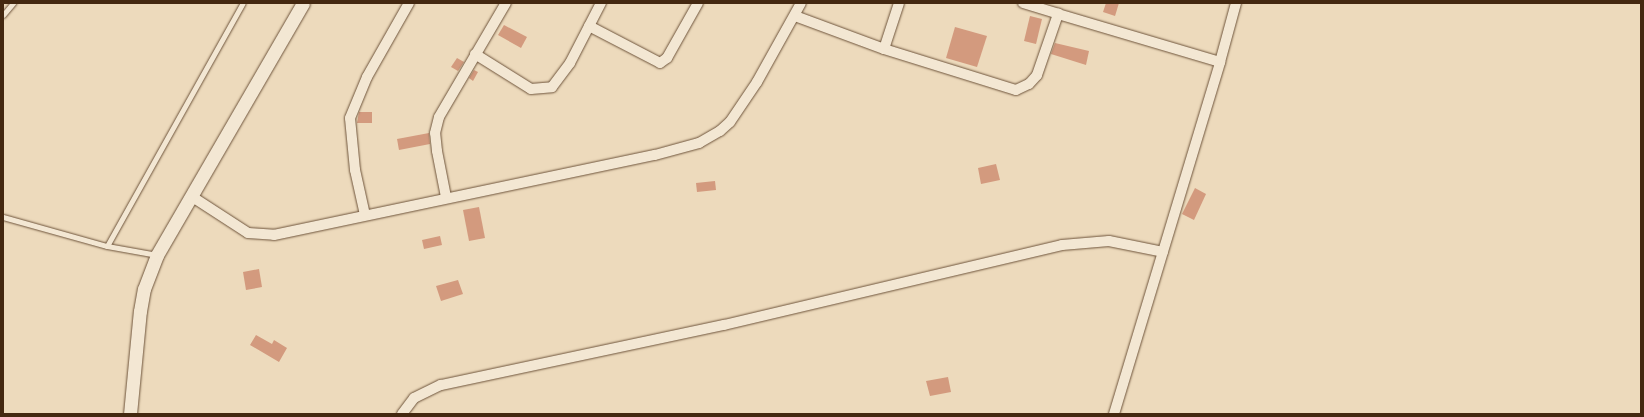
<!DOCTYPE html>
<style>
body{margin:0}
#map{position:relative;width:1644px;height:417px;overflow:hidden;background:#eddabc;font-family:"Libre Caslon Text",serif}
div>[style]{position:absolute}
.building>*{inset:0;background:#d39a7e}
.roads{filter:drop-shadow(0 0 1px #6e543b) drop-shadow(0 0 1px #6e543b)}
.service>*{height:5px;margin:-2.5px;padding:0 2.5px;transform-origin:2.5px;border-radius:2.5px;background:#f3e7d3}
.minor>*{height:10px;margin:-5px;padding:0 5px;transform-origin:5px;border-radius:5px;background:#f3e7d3}
.tertiary>*{height:13px;margin:-6.5px;padding:0 6.5px;transform-origin:6.5px;border-radius:6.5px;background:#f3e7d3}
span{translate:-50% -50%;white-space:nowrap;text-align:center;line-height:1.15;-webkit-text-stroke:3.5px #f3e7d3;paint-order:stroke}
.frame{position:absolute;inset:0;border:4px solid #442810;pointer-events:none}
</style>
<div id="map">
<div class="building">
<i style="clip-path:polygon(1106px 3px,1119px 3px,1115px 16px,1103px 12px)"></i>
<i style="clip-path:polygon(1030px 16px,1042px 19px,1036px 44px,1024px 41px)"></i>
<i style="clip-path:polygon(504px 25px,527px 37px,521px 48px,498px 35px)"></i>
<i style="clip-path:polygon(955px 27px,987px 36px,977px 67px,946px 58px)"></i>
<i style="clip-path:polygon(1055px 43px,1089px 51px,1086px 65px,1051px 54px)"></i>
<i style="clip-path:polygon(457px 58px,464px 62px,458px 71px,451px 67px)"></i>
<i style="clip-path:polygon(474px 70px,478px 72px,473px 81px,469px 78px)"></i>
<i style="clip-path:polygon(359px 112px,372px 112px,372px 123px,357px 123px)"></i>
<i style="clip-path:polygon(429px 133px,430px 144px,399px 150px,397px 139px)"></i>
<i style="clip-path:polygon(996px 164px,1000px 180px,981px 184px,978px 168px)"></i>
<i style="clip-path:polygon(715px 181px,716px 190px,697px 192px,696px 183px)"></i>
<i style="clip-path:polygon(1195px 188px,1206px 194px,1194px 220px,1182px 214px)"></i>
<i style="clip-path:polygon(479px 207px,485px 238px,469px 241px,463px 210px)"></i>
<i style="clip-path:polygon(440px 236px,442px 245px,424px 249px,422px 240px)"></i>
<i style="clip-path:polygon(259px 269px,262px 287px,246px 290px,243px 272px)"></i>
<i style="clip-path:polygon(458px 280px,463px 294px,441px 301px,436px 286px)"></i>
<i style="clip-path:polygon(256px 335px,272px 344px,274px 340px,287px 348px,279px 362px,250px 345px)"></i>
<i style="clip-path:polygon(948px 377px,951px 392px,930px 396px,926px 381px)"></i>
</div>
<div class="roads">
<div class="service">
<i style="left:3px;top:15px;width:16px;rotate:-50deg"></i>
<i style="left:3px;top:217px;width:108px;rotate:15.6deg"></i>
<i style="left:107px;top:246px;width:51px;rotate:10.2deg"></i>
<i style="left:107px;top:246px;width:278px;rotate:-60.8deg"></i>
</div>
<div class="minor">
<i style="left:1023px;top:3px;width:37px;rotate:17deg"></i>
<i style="left:795px;top:16px;width:95px;rotate:20.3deg"></i>
<i style="left:884px;top:49px;width:138px;rotate:17.3deg"></i>
<i style="left:1016px;top:90px;width:14px;rotate:-25deg"></i>
<i style="left:1029px;top:84px;width:12px;rotate:-48deg"></i>
<i style="left:1037px;top:75px;width:65px;rotate:-71deg"></i>
<i style="left:1058px;top:14px;width:169px;rotate:16.5deg"></i>
<i style="left:1220px;top:62px;width:61px;rotate:-74.8deg"></i>
<i style="left:589px;top:26px;width:80px;rotate:27.5deg"></i>
<i style="left:660px;top:63px;width:9px;rotate:-36deg"></i>
<i style="left:667px;top:58px;width:63px;rotate:-60.6deg"></i>
<i style="left:884px;top:49px;width:48px;rotate:-71.9deg"></i>
<i style="left:475px;top:54px;width:66px;rotate:32deg"></i>
<i style="left:531px;top:89px;width:21px;rotate:-5deg"></i>
<i style="left:552px;top:87px;width:30px;rotate:-53deg"></i>
<i style="left:570px;top:63px;width:68px;rotate:-62.7deg"></i>
<i style="left:191px;top:196px;width:68px;rotate:33deg"></i>
<i style="left:248px;top:233px;width:26px;rotate:4deg"></i>
<i style="left:274px;top:235px;width:389px;rotate:-11.9deg"></i>
<i style="left:655px;top:155px;width:46px;rotate:-15.3deg"></i>
<i style="left:699px;top:143px;width:24px;rotate:-30deg"></i>
<i style="left:720px;top:131px;width:13px;rotate:-42deg"></i>
<i style="left:730px;top:122px;width:48px;rotate:-56deg"></i>
<i style="left:757px;top:82px;width:90px;rotate:-60.9deg"></i>
<i style="left:446px;top:197px;width:47px;rotate:-101.1deg"></i>
<i style="left:437px;top:151px;width:18px;rotate:-96deg"></i>
<i style="left:435px;top:133px;width:16px;rotate:-76deg"></i>
<i style="left:439px;top:117px;width:132px;rotate:-59.6deg"></i>
<i style="left:365px;top:215px;width:46px;rotate:-102.5deg"></i>
<i style="left:355px;top:170px;width:52px;rotate:-95.5deg"></i>
<i style="left:350px;top:118px;width:44px;rotate:-67.5deg"></i>
<i style="left:367px;top:77px;width:85px;rotate:-60.4deg"></i>
<i style="left:402px;top:414px;width:20px;rotate:-53deg"></i>
<i style="left:414px;top:398px;width:30px;rotate:-26deg"></i>
<i style="left:441px;top:385px;width:289px;rotate:-12deg"></i>
<i style="left:724px;top:325px;width:347px;rotate:-13.3deg"></i>
<i style="left:1062px;top:245px;width:47px;rotate:-4.9deg"></i>
<i style="left:1109px;top:241px;width:55px;rotate:11.5deg"></i>
<i style="left:1114px;top:414px;width:368px;rotate:-73.2deg"></i>
</div>
<div class="tertiary">
<i style="left:130px;top:414px;width:103px;rotate:-84.5deg"></i>
<i style="left:140px;top:311px;width:22px;rotate:-80deg"></i>
<i style="left:144px;top:289px;width:36px;rotate:-69deg"></i>
<i style="left:157px;top:255px;width:291px;rotate:-59.9deg"></i>
</div>
</div>
<div class="frame"></div>
</div>
